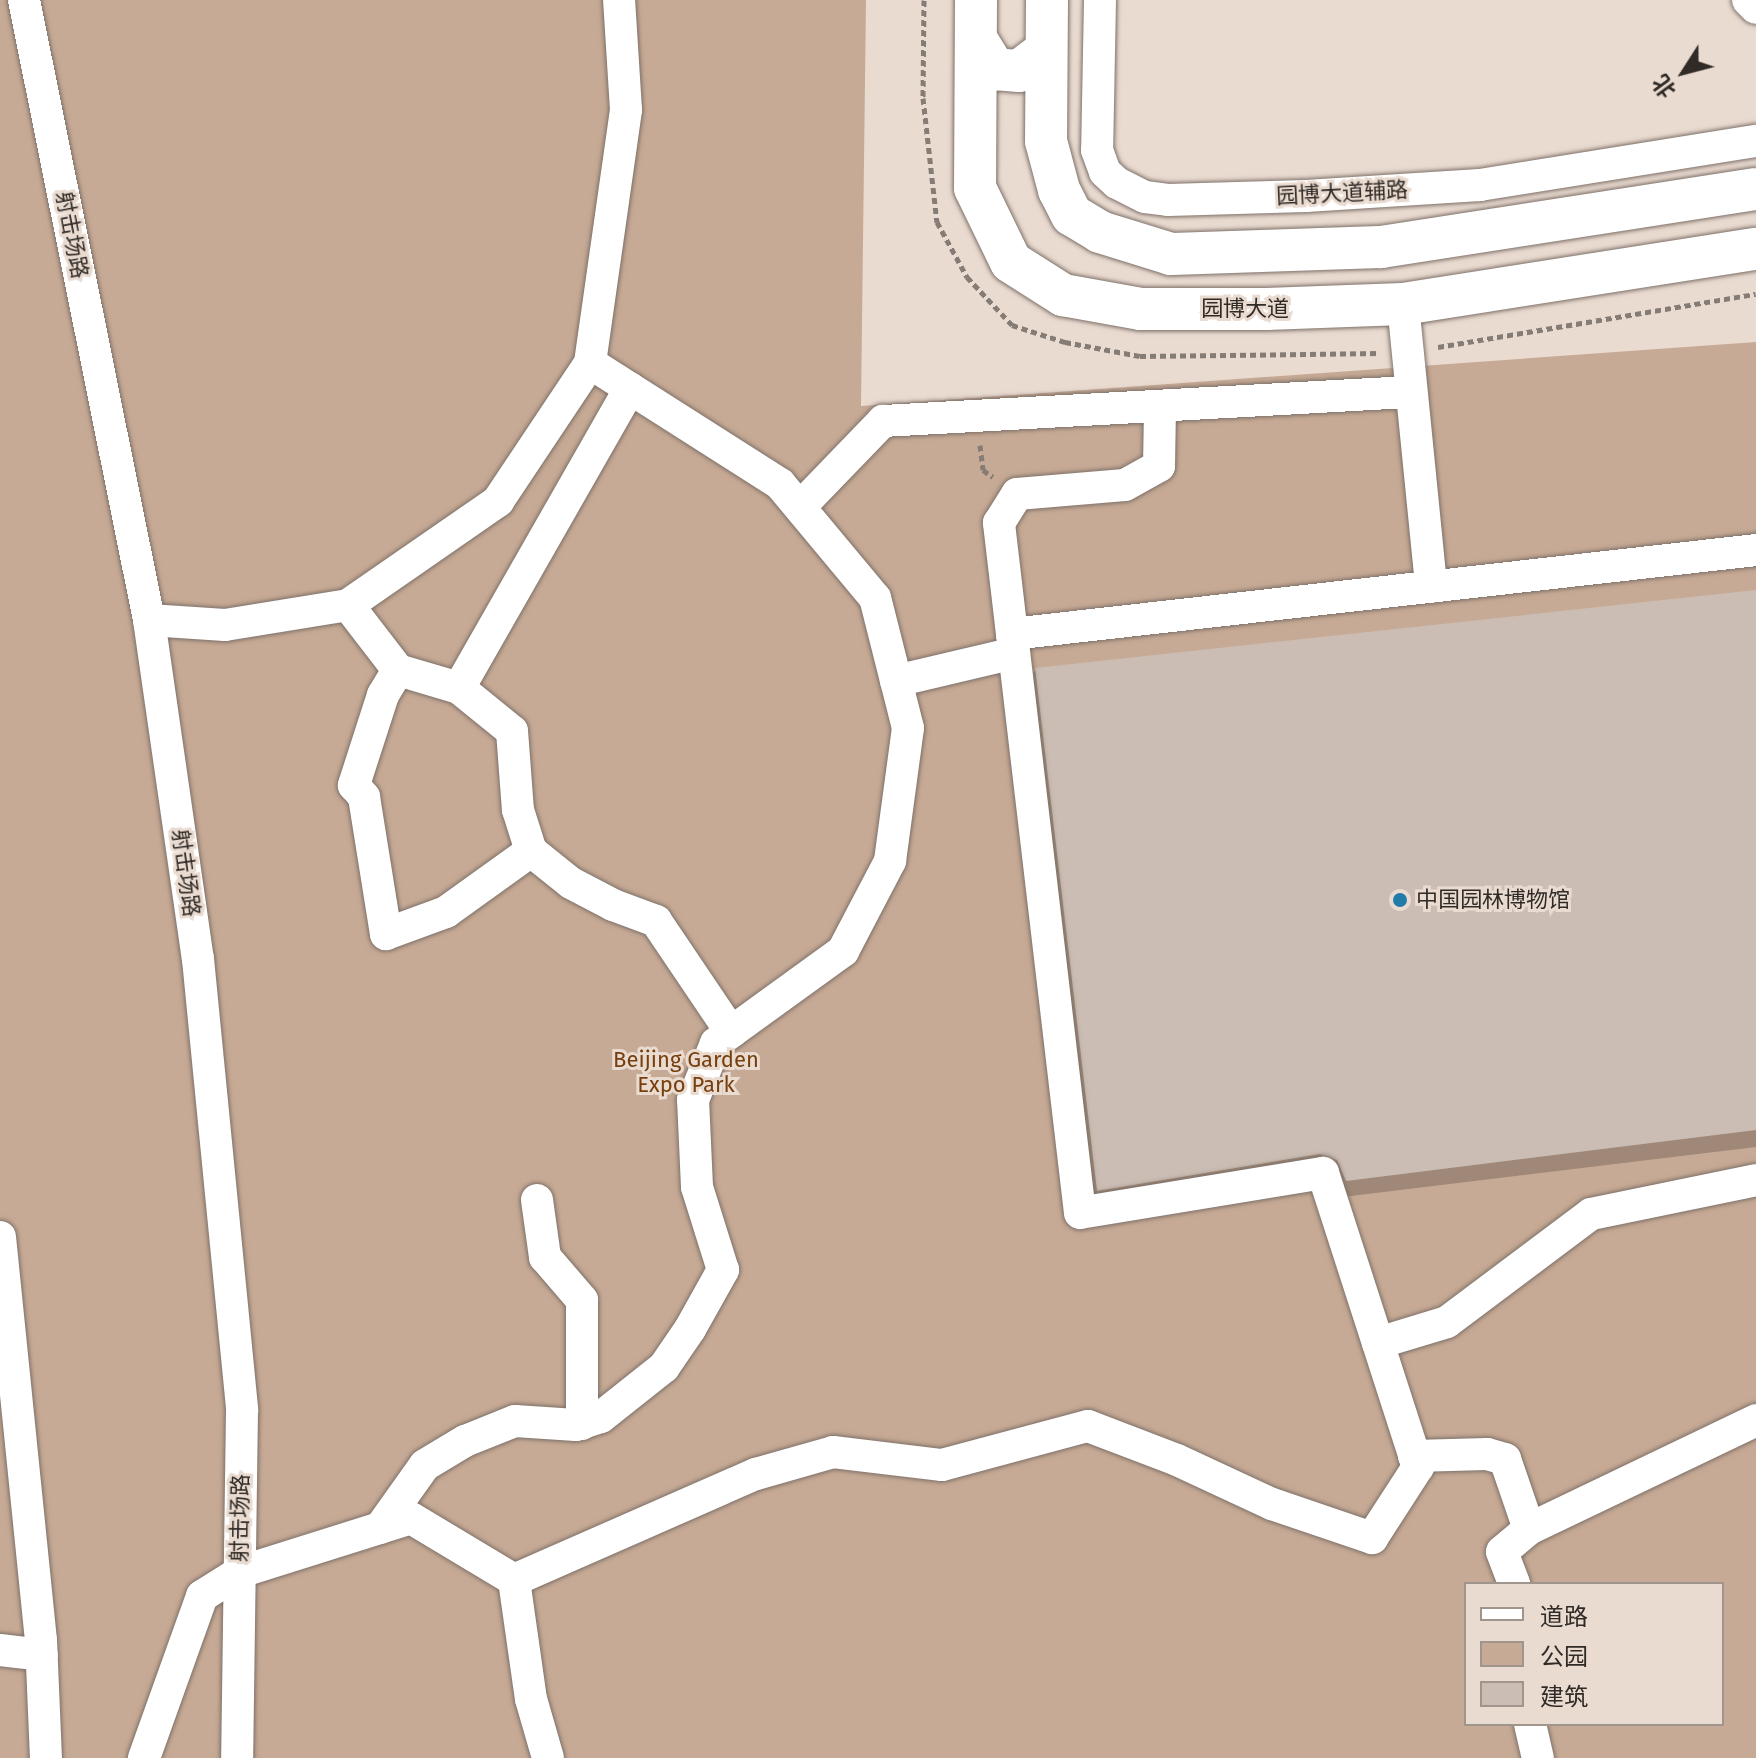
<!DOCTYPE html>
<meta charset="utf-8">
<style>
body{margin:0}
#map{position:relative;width:1756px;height:1758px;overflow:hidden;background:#eadbd1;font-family:"Fira Sans","Noto Sans SC",sans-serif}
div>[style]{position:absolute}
.green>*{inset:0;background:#c7aa95}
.shadow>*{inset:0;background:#0003}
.building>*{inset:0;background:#cbbdb3}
.path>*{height:5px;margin-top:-2.5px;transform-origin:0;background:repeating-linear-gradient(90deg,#857c75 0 6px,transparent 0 10px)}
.roads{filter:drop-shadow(0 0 2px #7e7169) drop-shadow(0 0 2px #7e7169)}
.minor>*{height:32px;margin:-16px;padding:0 16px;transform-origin:16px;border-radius:16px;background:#fff}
.major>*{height:42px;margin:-21px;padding:0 21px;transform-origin:21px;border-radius:21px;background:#fff}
.dots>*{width:22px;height:22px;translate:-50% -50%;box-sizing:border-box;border:4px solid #eadbd1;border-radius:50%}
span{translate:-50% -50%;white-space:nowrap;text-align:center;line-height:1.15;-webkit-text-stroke:6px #eadbd1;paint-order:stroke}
.street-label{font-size:22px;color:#302b27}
.poi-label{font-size:22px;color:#302b27}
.left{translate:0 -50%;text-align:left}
.park-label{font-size:22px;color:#763f0d}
.legend{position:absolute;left:1464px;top:1582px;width:260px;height:144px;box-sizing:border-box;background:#eadbd1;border:2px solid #a0958d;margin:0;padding:10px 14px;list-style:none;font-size:24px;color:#302b27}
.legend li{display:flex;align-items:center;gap:16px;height:40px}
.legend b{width:40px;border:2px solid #a0958d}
.north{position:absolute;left:1644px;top:32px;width:80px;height:80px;-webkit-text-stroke:6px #eadbd1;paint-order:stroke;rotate:234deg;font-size:22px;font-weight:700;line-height:32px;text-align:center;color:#302b27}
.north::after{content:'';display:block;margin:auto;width:28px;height:36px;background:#302b27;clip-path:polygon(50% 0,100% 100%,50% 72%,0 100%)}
</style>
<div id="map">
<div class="green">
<i style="clip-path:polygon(evenodd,0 0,866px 0,861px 406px,1756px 342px,1756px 1758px,0 1758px,0 0,1466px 1584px,1722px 1584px,1722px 1724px,1466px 1724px,1466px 1584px)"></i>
</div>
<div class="shadow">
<i style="clip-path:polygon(1756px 592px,1756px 1147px,1326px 1199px,1318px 1179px,1078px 1209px,1016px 689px,1036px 670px)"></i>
</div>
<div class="building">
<i style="clip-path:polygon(1756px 590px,1756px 1130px,1346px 1181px,1337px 1160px,1320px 1154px,1097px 1191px,1035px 668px)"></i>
</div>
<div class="path">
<i style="left:924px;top:0;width:98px;rotate:90.6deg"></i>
<i style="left:923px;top:98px;width:125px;rotate:83.6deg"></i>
<i style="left:937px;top:222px;width:63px;rotate:61.4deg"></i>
<i style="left:967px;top:277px;width:66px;rotate:46.8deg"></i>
<i style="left:1012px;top:325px;width:56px;rotate:17.8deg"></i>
<i style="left:1065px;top:342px;width:76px;rotate:10.6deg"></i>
<i style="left:1140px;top:356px;width:240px;rotate:-0.7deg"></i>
<i style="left:1438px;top:347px;width:322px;rotate:-9.5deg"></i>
<i style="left:980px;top:445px;width:25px;rotate:83deg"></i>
<i style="left:983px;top:470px;width:12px;rotate:35deg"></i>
</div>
<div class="roads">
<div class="minor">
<i style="left:24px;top:0;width:632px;rotate:78.6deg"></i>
<i style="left:149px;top:620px;width:343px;rotate:81.8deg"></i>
<i style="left:198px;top:959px;width:453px;rotate:84.4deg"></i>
<i style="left:242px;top:1410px;width:348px;rotate:90.8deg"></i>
<i style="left:1100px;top:0;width:150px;rotate:91.1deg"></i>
<i style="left:1097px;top:150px;width:23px;rotate:70deg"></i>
<i style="left:1105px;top:172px;width:16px;rotate:43deg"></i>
<i style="left:1117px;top:183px;width:31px;rotate:27deg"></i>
<i style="left:1145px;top:197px;width:23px;rotate:7deg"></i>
<i style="left:1168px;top:200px;width:138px;rotate:-1.7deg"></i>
<i style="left:1306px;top:196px;width:174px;rotate:-3.6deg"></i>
<i style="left:1480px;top:185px;width:279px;rotate:-9.1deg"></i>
<i style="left:1748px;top:0;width:11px;rotate:45deg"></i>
<i style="left:1403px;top:304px;width:284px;rotate:84.3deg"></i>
<i style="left:800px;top:507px;width:120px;rotate:-46deg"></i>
<i style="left:883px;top:421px;width:527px;rotate:-3.16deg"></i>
<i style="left:348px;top:605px;width:82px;rotate:52.4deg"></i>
<i style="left:398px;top:670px;width:64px;rotate:16.4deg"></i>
<i style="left:459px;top:688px;width:345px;rotate:-60.3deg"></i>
<i style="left:149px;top:620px;width:76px;rotate:3.8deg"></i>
<i style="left:225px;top:625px;width:125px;rotate:-9.2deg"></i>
<i style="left:348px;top:605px;width:183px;rotate:-34.7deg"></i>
<i style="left:498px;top:501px;width:166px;rotate:-56.3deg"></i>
<i style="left:590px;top:363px;width:256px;rotate:-81.9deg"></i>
<i style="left:626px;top:110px;width:110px;rotate:-93.6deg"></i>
<i style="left:1012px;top:634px;width:749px;rotate:-6.44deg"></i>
<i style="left:398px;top:670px;width:29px;rotate:121deg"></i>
<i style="left:383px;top:695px;width:95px;rotate:107.9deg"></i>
<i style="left:354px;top:785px;width:16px;rotate:50deg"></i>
<i style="left:364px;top:797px;width:139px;rotate:80.9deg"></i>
<i style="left:386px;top:934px;width:64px;rotate:-20.1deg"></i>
<i style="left:446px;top:912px;width:105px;rotate:-35.7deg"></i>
<i style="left:896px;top:681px;width:121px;rotate:-13.3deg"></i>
<i style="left:459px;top:688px;width:68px;rotate:39.1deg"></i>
<i style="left:512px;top:731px;width:79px;rotate:85.7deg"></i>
<i style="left:518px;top:810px;width:43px;rotate:72.4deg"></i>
<i style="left:531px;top:851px;width:51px;rotate:38.7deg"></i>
<i style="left:571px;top:883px;width:47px;rotate:27.6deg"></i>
<i style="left:613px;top:905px;width:46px;rotate:20.4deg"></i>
<i style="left:656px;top:921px;width:134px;rotate:56deg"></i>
<i style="left:537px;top:1200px;width:58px;rotate:82deg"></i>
<i style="left:545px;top:1257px;width:57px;rotate:49.3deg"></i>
<i style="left:582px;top:1300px;width:124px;rotate:90deg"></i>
<i style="left:0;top:1237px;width:405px;rotate:84.2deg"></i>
<i style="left:41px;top:1640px;width:118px;rotate:87.6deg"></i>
<i style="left:1378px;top:1343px;width:72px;rotate:-16.9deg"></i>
<i style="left:1447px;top:1322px;width:180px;rotate:-36.9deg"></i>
<i style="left:1591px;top:1214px;width:168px;rotate:-11.6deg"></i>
<i style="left:1414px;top:1456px;width:73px;rotate:-1.6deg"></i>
<i style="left:1487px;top:1454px;width:19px;rotate:16deg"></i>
<i style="left:1505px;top:1459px;width:74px;rotate:71.1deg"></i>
<i style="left:1529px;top:1529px;width:35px;rotate:140deg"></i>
<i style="left:1502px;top:1552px;width:34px;rotate:69deg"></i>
<i style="left:380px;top:1528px;width:77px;rotate:-54.5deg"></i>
<i style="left:425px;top:1465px;width:47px;rotate:-31deg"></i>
<i style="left:465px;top:1441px;width:54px;rotate:-21.8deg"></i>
<i style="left:515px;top:1421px;width:61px;rotate:3.8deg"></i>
<i style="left:576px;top:1425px;width:26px;rotate:-18deg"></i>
<i style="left:601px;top:1417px;width:80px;rotate:-38.4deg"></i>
<i style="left:664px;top:1367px;width:46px;rotate:-55.6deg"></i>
<i style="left:690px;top:1329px;width:68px;rotate:-60.8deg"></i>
<i style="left:723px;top:1270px;width:87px;rotate:-107.4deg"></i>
<i style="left:697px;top:1187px;width:87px;rotate:-92.6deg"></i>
<i style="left:693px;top:1100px;width:61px;rotate:-68deg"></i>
<i style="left:716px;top:1043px;width:157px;rotate:-35.9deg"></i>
<i style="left:843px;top:951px;width:102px;rotate:-62.4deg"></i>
<i style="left:890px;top:861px;width:134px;rotate:-82.3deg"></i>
<i style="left:908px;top:728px;width:134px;rotate:-104.2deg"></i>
<i style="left:875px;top:598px;width:148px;rotate:-129.8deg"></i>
<i style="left:780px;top:484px;width:225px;rotate:-147.5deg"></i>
<i style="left:1529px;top:1529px;width:252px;rotate:-25.6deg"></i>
<i style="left:514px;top:1580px;width:120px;rotate:81.9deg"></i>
<i style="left:531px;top:1699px;width:61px;rotate:73.9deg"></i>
<i style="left:0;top:1650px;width:42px;rotate:6.8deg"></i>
<i style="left:1530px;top:1724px;width:35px;rotate:77deg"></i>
<i style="left:144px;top:1758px;width:172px;rotate:-70.3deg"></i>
<i style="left:202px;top:1596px;width:45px;rotate:-32.3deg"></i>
<i style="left:240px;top:1572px;width:179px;rotate:-17.5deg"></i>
<i style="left:411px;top:1518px;width:120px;rotate:31deg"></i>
<i style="left:514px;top:1580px;width:264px;rotate:-23.7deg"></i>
<i style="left:756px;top:1474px;width:80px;rotate:-15.9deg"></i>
<i style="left:833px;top:1452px;width:110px;rotate:6.8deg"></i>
<i style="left:942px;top:1465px;width:151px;rotate:-15deg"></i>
<i style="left:1088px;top:1426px;width:95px;rotate:20.9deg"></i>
<i style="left:1177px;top:1460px;width:105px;rotate:24.9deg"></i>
<i style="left:1272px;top:1504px;width:106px;rotate:18.8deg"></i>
<i style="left:1372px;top:1538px;width:85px;rotate:-57.1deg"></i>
<i style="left:1418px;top:1467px;width:309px;rotate:-107.9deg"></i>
<i style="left:1323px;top:1173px;width:246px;rotate:170.7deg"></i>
<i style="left:1080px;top:1213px;width:695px;rotate:-96.7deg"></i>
<i style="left:999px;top:523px;width:34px;rotate:-58deg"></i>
<i style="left:1017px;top:494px;width:108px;rotate:-4.8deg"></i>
<i style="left:1125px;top:485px;width:39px;rotate:-29deg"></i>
<i style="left:1159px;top:466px;width:59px;rotate:-89deg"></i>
</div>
<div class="major">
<i style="left:976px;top:0;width:188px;rotate:90.3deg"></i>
<i style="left:975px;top:188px;width:82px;rotate:64.1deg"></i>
<i style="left:1011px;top:262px;width:62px;rotate:32.4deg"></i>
<i style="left:1063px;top:295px;width:79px;rotate:10.2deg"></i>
<i style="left:1141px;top:309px;width:125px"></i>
<i style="left:1266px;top:309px;width:137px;rotate:-2.1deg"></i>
<i style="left:1403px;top:304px;width:357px;rotate:-8.9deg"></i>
<i style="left:1047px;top:0;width:141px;rotate:90.4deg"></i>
<i style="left:1046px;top:141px;width:51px;rotate:75.1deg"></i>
<i style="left:1059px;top:190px;width:28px;rotate:63deg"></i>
<i style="left:1072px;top:215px;width:33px;rotate:31deg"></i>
<i style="left:1100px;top:232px;width:74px;rotate:17.2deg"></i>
<i style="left:1171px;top:254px;width:210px;rotate:-1.9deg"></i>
<i style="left:1381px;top:247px;width:379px;rotate:-8.8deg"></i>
<i style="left:976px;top:39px;width:36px;rotate:58deg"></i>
<i style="left:995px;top:69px;width:24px;rotate:5deg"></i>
<i style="left:1019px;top:71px;width:34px;rotate:-37deg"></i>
</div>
</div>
<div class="dots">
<i style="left:1400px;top:900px;background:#227ba9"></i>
</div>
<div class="street-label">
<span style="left:1342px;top:193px;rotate:-3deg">园博大道辅路</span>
<span style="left:72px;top:235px;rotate:79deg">射击场路</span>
<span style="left:1245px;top:309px">园博大道</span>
<span style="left:186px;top:873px;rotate:82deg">射击场路</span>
<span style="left:240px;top:1518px;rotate:-89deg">射击场路</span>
</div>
<div class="poi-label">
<span class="left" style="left:1416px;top:900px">中国园林博物馆</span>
</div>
<div class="park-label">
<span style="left:686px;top:1072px">Beijing Garden<br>Expo Park</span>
</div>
<ul class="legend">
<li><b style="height:10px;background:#fff"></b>道路</li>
<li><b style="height:22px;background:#c7aa95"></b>公园</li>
<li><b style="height:22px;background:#cbbdb3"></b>建筑</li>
</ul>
<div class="north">北</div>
</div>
